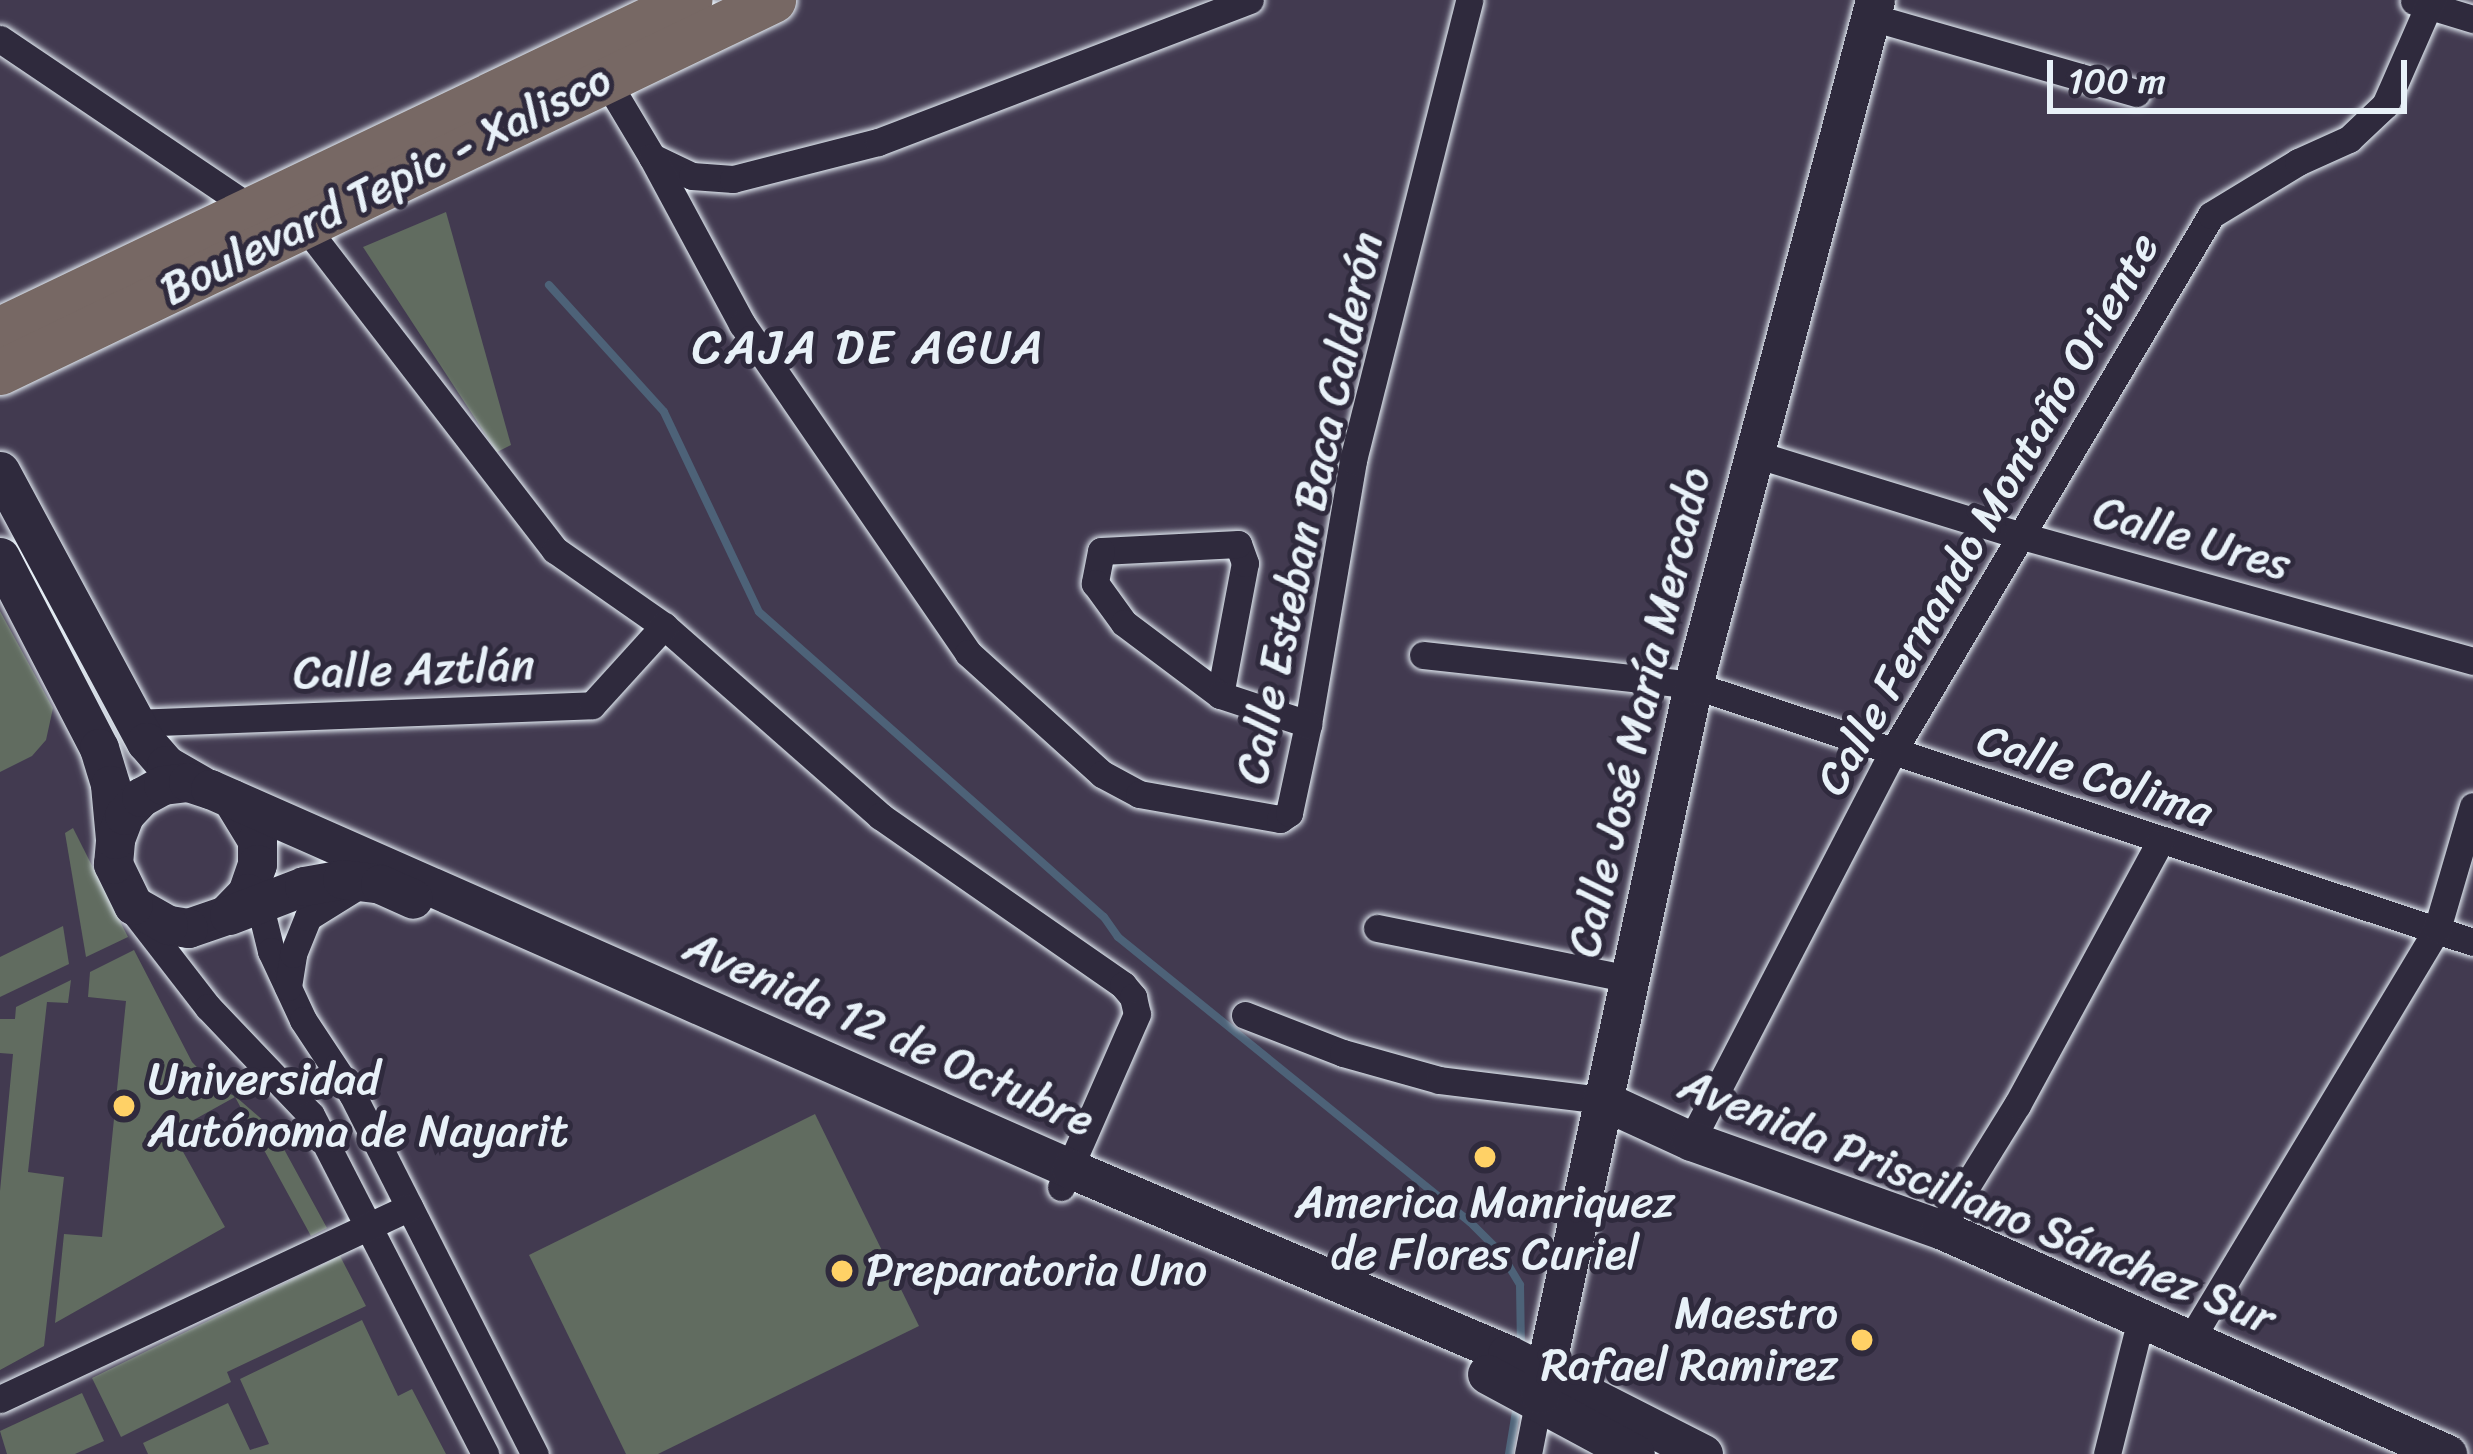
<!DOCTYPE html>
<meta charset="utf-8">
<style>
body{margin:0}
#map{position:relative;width:2473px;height:1454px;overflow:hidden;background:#423a50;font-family:Sriracha,sans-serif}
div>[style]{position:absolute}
.green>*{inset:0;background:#616c60}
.stream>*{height:8px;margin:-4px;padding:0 4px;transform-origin:4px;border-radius:4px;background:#4d6278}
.roads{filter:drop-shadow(0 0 3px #e8f1f8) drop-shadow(0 0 3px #e8f1f8)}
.minor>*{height:27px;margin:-13.5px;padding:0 13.5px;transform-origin:13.5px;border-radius:13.5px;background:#2f2a3d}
.secondary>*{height:39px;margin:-19.5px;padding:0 19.5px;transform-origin:19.5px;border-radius:19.5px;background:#2f2a3d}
.primary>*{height:45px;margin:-22.5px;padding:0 22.5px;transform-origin:22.5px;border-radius:22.5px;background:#776864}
.dots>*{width:33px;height:33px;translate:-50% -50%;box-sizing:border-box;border:6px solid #2f2a3d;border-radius:50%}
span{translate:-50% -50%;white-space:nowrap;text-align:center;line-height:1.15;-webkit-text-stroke:10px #2f2a3d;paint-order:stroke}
.street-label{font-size:45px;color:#e8f1f8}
.poi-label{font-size:45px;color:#e8f1f8}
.left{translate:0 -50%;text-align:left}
.right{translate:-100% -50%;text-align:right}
.neighbourhood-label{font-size:48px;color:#e8f1f8;letter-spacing:3px}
.scale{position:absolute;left:2047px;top:60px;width:360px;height:54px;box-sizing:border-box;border:6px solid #e8f1f8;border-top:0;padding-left:15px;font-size:36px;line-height:42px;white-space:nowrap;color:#e8f1f8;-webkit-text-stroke:9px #2f2a3d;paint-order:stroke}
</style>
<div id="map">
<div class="green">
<i style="clip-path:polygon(446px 212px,511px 445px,497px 452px,363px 247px)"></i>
<i style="clip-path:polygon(0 611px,53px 708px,46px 740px,32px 756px,0 772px)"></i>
<i style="clip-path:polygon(73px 828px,128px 937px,86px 957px,65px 833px)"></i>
<i style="clip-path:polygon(63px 926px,69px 964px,0 997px,0 957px)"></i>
<i style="clip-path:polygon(134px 950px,192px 1062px,218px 1089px,235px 1096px,273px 1129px,327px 1228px,311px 1236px,235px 1097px,172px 1132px,225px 1227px,55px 1323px,64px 1234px,102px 1237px,126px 1001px,88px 997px,90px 972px)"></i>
<i style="clip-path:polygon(71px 980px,68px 1003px,47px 1002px,28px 1172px,64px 1177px,44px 1346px,0 1370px,0 1191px,13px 1054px,0 1053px,0 1019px,15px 1019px,16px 1007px)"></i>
<i style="clip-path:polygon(815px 1114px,919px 1326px,658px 1454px,626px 1454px,529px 1255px)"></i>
<i style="clip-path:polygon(340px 1256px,366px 1306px,227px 1372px,231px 1382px,121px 1437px,92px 1378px)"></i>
<i style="clip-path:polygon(362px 1320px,398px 1396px,412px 1389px,446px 1454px,148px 1454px,143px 1443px,228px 1403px,250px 1450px,269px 1444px,240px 1379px)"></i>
<i style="clip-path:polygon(82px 1393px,104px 1441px,75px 1454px,7px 1454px,0 1431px)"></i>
</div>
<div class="stream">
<i style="left:549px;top:285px;width:171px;rotate:47.8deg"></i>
<i style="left:664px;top:412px;width:221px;rotate:64.6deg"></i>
<i style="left:759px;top:612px;width:460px;rotate:41.5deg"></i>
<i style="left:1104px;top:917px;width:24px;rotate:55deg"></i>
<i style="left:1118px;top:937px;width:453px;rotate:39deg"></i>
<i style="left:1470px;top:1222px;width:44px;rotate:45deg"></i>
<i style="left:1501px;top:1253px;width:37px;rotate:59deg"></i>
<i style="left:1520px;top:1285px;width:63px;rotate:89.1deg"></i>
<i style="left:1509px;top:1454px;width:50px;rotate:-80.7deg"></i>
</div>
<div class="roads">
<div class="minor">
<i style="left:2414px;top:1px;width:62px;rotate:17deg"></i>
<i style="left:1871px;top:17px;width:276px;rotate:16deg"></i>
<i style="left:0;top:39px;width:304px;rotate:34deg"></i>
<i style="left:613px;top:70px;width:12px;rotate:125deg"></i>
<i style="left:606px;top:80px;width:90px;rotate:59.1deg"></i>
<i style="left:652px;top:157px;width:44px;rotate:25.4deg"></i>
<i style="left:692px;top:176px;width:41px;rotate:4.2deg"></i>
<i style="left:733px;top:179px;width:150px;rotate:-14.3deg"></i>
<i style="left:878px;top:142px;width:398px;rotate:-20.9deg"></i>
<i style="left:652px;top:157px;width:190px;rotate:61.7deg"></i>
<i style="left:742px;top:324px;width:399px;rotate:55.5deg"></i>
<i style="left:968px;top:653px;width:181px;rotate:42.1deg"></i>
<i style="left:1102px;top:774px;width:42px;rotate:28.4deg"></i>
<i style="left:1139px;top:794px;width:143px;rotate:10.1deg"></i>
<i style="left:1280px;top:819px;width:11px;rotate:-34deg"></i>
<i style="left:1289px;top:813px;width:91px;rotate:-77.9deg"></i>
<i style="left:1308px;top:724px;width:268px;rotate:-80.3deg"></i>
<i style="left:1353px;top:460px;width:474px;rotate:-75.8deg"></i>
<i style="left:303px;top:224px;width:412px;rotate:52.3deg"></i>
<i style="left:555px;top:550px;width:133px;rotate:34.9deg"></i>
<i style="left:664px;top:626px;width:288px;rotate:41.3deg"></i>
<i style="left:880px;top:816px;width:296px;rotate:34.8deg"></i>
<i style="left:1123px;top:985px;width:16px;rotate:50deg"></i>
<i style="left:1133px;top:997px;width:17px;rotate:77deg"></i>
<i style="left:1137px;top:1014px;width:189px;rotate:113.7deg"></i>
<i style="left:1752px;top:453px;width:279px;rotate:17.1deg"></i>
<i style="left:2019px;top:535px;width:471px;rotate:15.5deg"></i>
<i style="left:1423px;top:655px;width:272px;rotate:6.3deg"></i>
<i style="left:1693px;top:685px;width:821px;rotate:18.24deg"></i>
<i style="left:1220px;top:695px;width:134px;rotate:-79.3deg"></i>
<i style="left:1245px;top:563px;width:20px;rotate:-110deg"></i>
<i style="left:1238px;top:544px;width:137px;rotate:177.1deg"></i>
<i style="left:1101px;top:551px;width:33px;rotate:101deg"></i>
<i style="left:1095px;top:583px;width:49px;rotate:54.1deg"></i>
<i style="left:1124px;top:623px;width:120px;rotate:36.9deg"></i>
<i style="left:1220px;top:695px;width:93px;rotate:18.2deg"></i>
<i style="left:133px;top:723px;width:459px;rotate:-2.2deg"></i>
<i style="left:592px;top:705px;width:107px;rotate:-47.7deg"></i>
<i style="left:256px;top:890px;width:63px;rotate:76.2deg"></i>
<i style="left:271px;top:951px;width:76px;rotate:65.1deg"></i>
<i style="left:303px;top:1020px;width:89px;rotate:56.5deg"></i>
<i style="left:352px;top:1094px;width:404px;rotate:63.1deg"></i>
<i style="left:135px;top:913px;width:119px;rotate:52.2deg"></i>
<i style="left:208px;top:1007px;width:149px;rotate:46.4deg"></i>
<i style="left:311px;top:1115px;width:381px;rotate:62.8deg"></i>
<i style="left:1377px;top:928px;width:254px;rotate:11.4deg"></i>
<i style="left:288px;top:987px;width:33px;rotate:-81deg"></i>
<i style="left:293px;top:954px;width:40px;rotate:-68deg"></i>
<i style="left:308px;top:917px;width:53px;rotate:-31.9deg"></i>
<i style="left:1245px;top:1015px;width:105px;rotate:21.2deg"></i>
<i style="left:1343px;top:1053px;width:100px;rotate:15.7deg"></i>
<i style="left:1439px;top:1080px;width:164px;rotate:7deg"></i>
<i style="left:1691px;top:1141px;width:437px;rotate:-62.6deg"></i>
<i style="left:1892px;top:753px;width:625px;rotate:-59.33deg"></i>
<i style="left:2211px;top:215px;width:102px;rotate:-31.3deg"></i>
<i style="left:2298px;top:162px;width:56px;rotate:-24.3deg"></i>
<i style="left:2349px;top:139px;width:50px;rotate:-43.4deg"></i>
<i style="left:2385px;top:105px;width:115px;rotate:-66.3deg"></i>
<i style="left:1940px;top:1229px;width:146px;rotate:-58.2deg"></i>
<i style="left:2017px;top:1105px;width:298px;rotate:-61.5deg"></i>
<i style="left:2192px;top:1337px;width:476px;rotate:-59deg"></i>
<i style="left:2437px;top:929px;width:128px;rotate:-73.7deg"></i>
<i style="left:0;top:1399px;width:452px;rotate:-25.1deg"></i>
<i style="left:1528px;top:1454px;width:52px;rotate:-78.9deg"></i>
<i style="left:2107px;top:1454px;width:143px;rotate:-75.9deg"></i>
</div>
<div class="secondary">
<i style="left:0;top:471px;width:308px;rotate:61.7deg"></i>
<i style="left:146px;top:742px;width:30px;rotate:49deg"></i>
<i style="left:166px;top:765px;width:40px;rotate:29.7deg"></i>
<i style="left:0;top:557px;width:215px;rotate:62.6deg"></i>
<i style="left:99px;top:748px;width:39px;rotate:73deg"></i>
<i style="left:110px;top:785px;width:54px;rotate:84.7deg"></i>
<i style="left:232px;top:799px;width:48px;rotate:58.6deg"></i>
<i style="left:257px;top:840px;width:24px;rotate:90deg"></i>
<i style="left:257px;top:864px;width:31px;rotate:109deg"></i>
<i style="left:247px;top:893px;width:30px;rotate:134deg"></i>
<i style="left:226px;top:915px;width:40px;rotate:161.1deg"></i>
<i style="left:188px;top:928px;width:20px;rotate:-171deg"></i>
<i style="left:168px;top:925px;width:40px;rotate:-150.3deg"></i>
<i style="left:133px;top:905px;width:46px;rotate:-116deg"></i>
<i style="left:113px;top:864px;width:25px;rotate:-85deg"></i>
<i style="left:115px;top:839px;width:26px;rotate:-69deg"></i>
<i style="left:124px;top:815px;width:25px;rotate:-47deg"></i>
<i style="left:141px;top:797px;width:25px;rotate:-29deg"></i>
<i style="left:163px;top:785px;width:25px;rotate:-7deg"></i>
<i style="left:188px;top:782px;width:23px;rotate:18deg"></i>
<i style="left:210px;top:789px;width:941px;rotate:23.81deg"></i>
<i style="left:1071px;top:1169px;width:474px;rotate:23deg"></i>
<i style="left:1507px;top:1354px;width:220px;rotate:27deg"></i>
<i style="left:229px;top:915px;width:80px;rotate:-21.1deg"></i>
<i style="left:304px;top:886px;width:39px;rotate:-10deg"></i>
<i style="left:342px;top:879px;width:38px;rotate:7deg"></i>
<i style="left:380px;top:884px;width:36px;rotate:24deg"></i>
<i style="left:1602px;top:1100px;width:98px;rotate:24.7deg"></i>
<i style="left:1691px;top:1141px;width:264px;rotate:19.5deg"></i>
<i style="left:1940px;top:1229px;width:555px;rotate:23.93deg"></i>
<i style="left:1487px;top:1374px;width:168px;rotate:28.4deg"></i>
<i style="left:1540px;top:1394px;width:725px;rotate:-77.82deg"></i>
<i style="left:1693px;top:685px;width:709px;rotate:-75.12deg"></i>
</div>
<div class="primary">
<i style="left:0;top:329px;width:764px;rotate:-25.52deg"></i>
<i style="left:0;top:372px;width:858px;rotate:-25.7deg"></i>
</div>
</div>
<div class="dots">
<i style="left:124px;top:1106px;background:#ffd166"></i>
<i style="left:1485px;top:1157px;background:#ffd166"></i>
<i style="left:842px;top:1271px;background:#ffd166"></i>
<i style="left:1862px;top:1340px;background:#ffd166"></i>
</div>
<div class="street-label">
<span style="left:386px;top:185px;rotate:-26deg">Boulevard Tepic - Xalisco</span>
<span style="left:1310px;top:508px;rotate:-78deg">Calle Esteban Baca Calderón</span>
<span style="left:1988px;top:514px;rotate:-60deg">Calle Fernando Montaño Oriente</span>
<span style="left:2192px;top:539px;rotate:16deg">Calle Ures</span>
<span style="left:414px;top:670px;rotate:-2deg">Calle Aztlán</span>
<span style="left:1640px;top:712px;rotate:-77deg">Calle José María Mercado</span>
<span style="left:2095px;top:776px;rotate:18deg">Calle Colima</span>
<span style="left:889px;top:1034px;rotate:24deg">Avenida 12 de Octubre</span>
<span style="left:1977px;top:1202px;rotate:22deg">Avenida Prisciliano Sánchez Sur</span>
</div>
<div class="poi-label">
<span class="left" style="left:148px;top:1106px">Universidad<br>Autónoma de Nayarit</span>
<span style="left:1485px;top:1229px">America Manriquez<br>de Flores Curiel</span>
<span class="left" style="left:866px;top:1271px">Preparatoria Uno</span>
<span class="right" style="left:1838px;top:1340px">Maestro<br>Rafael Ramirez</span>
</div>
<div class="neighbourhood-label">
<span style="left:869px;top:347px">CAJA DE AGUA</span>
</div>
<div class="scale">100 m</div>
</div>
